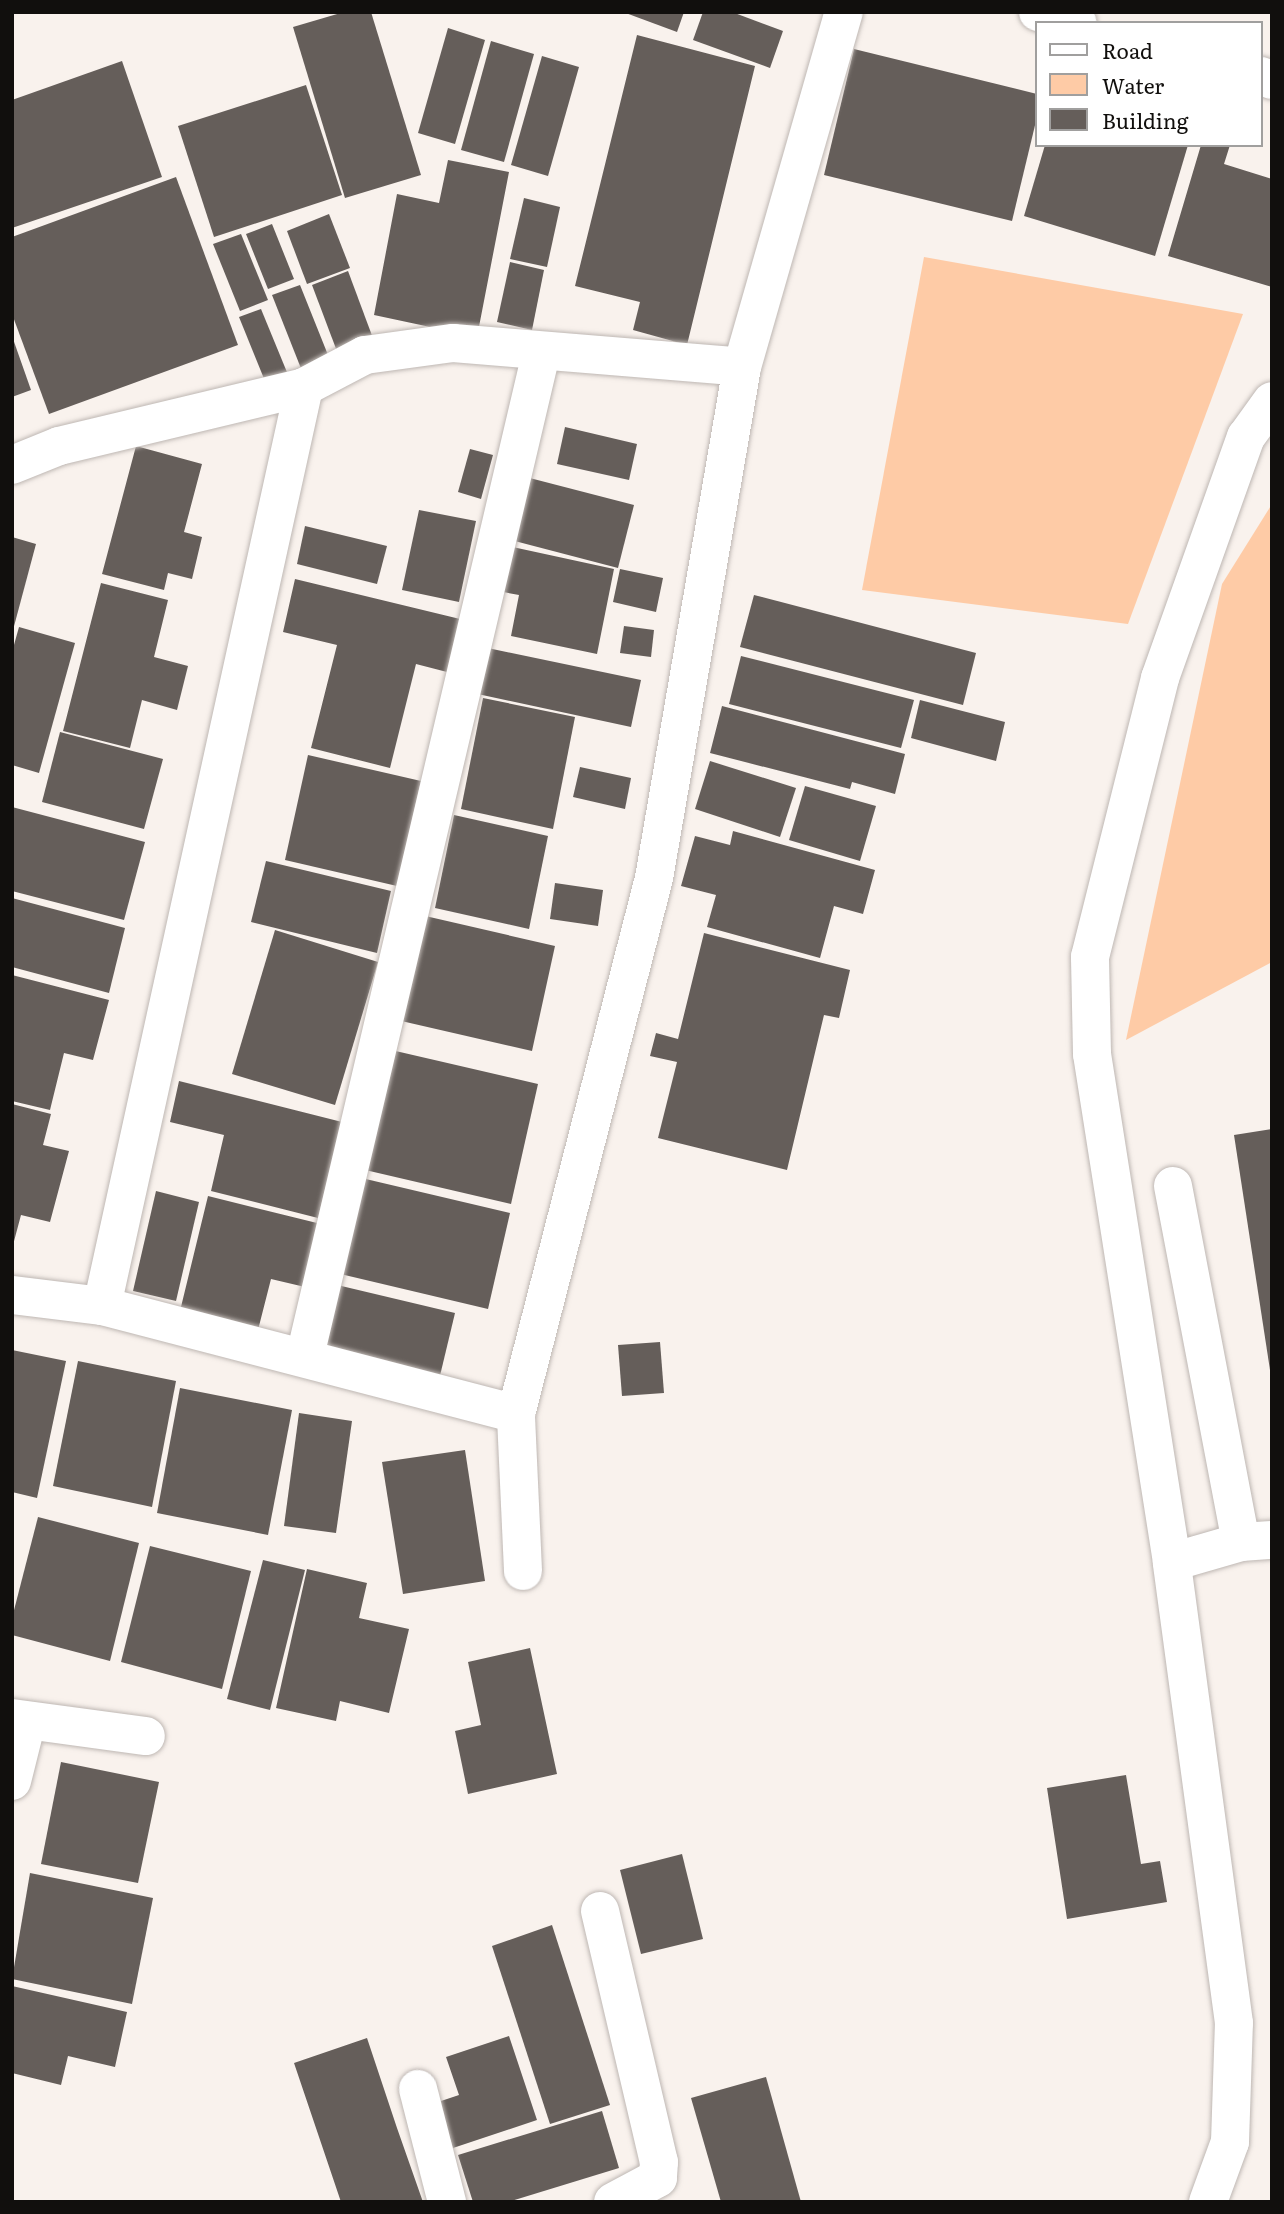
<!DOCTYPE html>
<style>
body{margin:0}
#map{position:relative;width:1284px;height:2214px;overflow:hidden;background:#f9f2ed;font-family:Literata,serif}
div>[style]{position:absolute}
.water>*{inset:0;background:#fecba6}
.building>*{inset:0;background:#655e5a}
.roads{filter:drop-shadow(0 0 2px #beb7b3) drop-shadow(0 0 2px #beb7b3)}
.minor>*{height:38px;margin:-19px;padding:0 19px;transform-origin:19px;border-radius:19px;background:#fff}
span{translate:-50% -50%;white-space:nowrap;text-align:center;line-height:1.15;-webkit-text-stroke:7px #fff;paint-order:stroke}
.frame{position:absolute;inset:0;border:14px solid #110f0d;pointer-events:none}
.legend{position:absolute;left:1035px;top:21px;width:228px;height:126px;box-sizing:border-box;background:#fff;border:2px solid #a09f9e;margin:0;padding:9px 12px;list-style:none;font-size:21px;color:#110f0d}
.legend li{display:flex;align-items:center;gap:14px;height:35px}
.legend b{width:35px;border:2px solid #a09f9e}
</style>
<div id="map">
<div class="water">
<i style="clip-path:polygon(924px 257px,1243px 314px,1128px 624px,862px 590px)"></i>
<i style="clip-path:polygon(1272px 504px,1272px 962px,1126px 1040px,1222px 584px)"></i>
</div>
<div class="building">
<i style="clip-path:polygon(344px 12px,371px 12px,421px 175px,345px 198px,293px 27px)"></i>
<i style="clip-path:polygon(623px 12px,684px 12px,677px 32px)"></i>
<i style="clip-path:polygon(703px 12px,732px 12px,783px 31px,770px 68px,693px 40px)"></i>
<i style="clip-path:polygon(448px 28px,485px 40px,455px 144px,418px 133px)"></i>
<i style="clip-path:polygon(637px 35px,755px 66px,687px 345px,633px 330px,640px 302px,575px 286px)"></i>
<i style="clip-path:polygon(491px 41px,534px 54px,504px 162px,461px 150px)"></i>
<i style="clip-path:polygon(854px 49px,1037px 94px,1037px 117px,1012px 221px,824px 175px)"></i>
<i style="clip-path:polygon(542px 56px,579px 67px,548px 176px,511px 165px)"></i>
<i style="clip-path:polygon(122px 61px,162px 177px,12px 228px,12px 100px)"></i>
<i style="clip-path:polygon(306px 85px,342px 195px,214px 237px,178px 126px)"></i>
<i style="clip-path:polygon(1045px 145px,1188px 145px,1155px 256px,1024px 216px)"></i>
<i style="clip-path:polygon(1201px 145px,1230px 145px,1224px 164px,1272px 179px,1272px 287px,1168px 256px)"></i>
<i style="clip-path:polygon(448px 160px,509px 172px,477px 337px,374px 315px,397px 194px,439px 203px)"></i>
<i style="clip-path:polygon(176px 177px,238px 345px,49px 414px,12px 314px,12px 237px)"></i>
<i style="clip-path:polygon(524px 198px,560px 207px,547px 267px,510px 259px)"></i>
<i style="clip-path:polygon(329px 214px,350px 268px,307px 284px,287px 231px)"></i>
<i style="clip-path:polygon(272px 224px,294px 279px,268px 289px,246px 234px)"></i>
<i style="clip-path:polygon(241px 234px,268px 300px,240px 311px,213px 244px)"></i>
<i style="clip-path:polygon(510px 262px,544px 270px,532px 330px,497px 322px)"></i>
<i style="clip-path:polygon(348px 271px,374px 341px,338px 354px,312px 285px)"></i>
<i style="clip-path:polygon(300px 285px,330px 360px,302px 371px,272px 295px)"></i>
<i style="clip-path:polygon(261px 309px,291px 382px,269px 391px,239px 317px)"></i>
<i style="clip-path:polygon(12px 336px,31px 390px,12px 397px)"></i>
<i style="clip-path:polygon(565px 427px,637px 444px,629px 480px,557px 464px)"></i>
<i style="clip-path:polygon(136px 446px,202px 464px,184px 532px,202px 537px,192px 579px,168px 573px,164px 590px,102px 574px)"></i>
<i style="clip-path:polygon(470px 449px,493px 455px,481px 499px,458px 492px)"></i>
<i style="clip-path:polygon(522px 476px,634px 505px,618px 568px,507px 539px)"></i>
<i style="clip-path:polygon(419px 510px,476px 521px,459px 602px,402px 590px)"></i>
<i style="clip-path:polygon(305px 526px,387px 546px,377px 584px,297px 564px)"></i>
<i style="clip-path:polygon(12px 537px,36px 544px,13px 630px,12px 630px)"></i>
<i style="clip-path:polygon(508px 546px,614px 569px,597px 654px,511px 636px,519px 595px,498px 591px)"></i>
<i style="clip-path:polygon(620px 569px,663px 578px,656px 612px,613px 602px)"></i>
<i style="clip-path:polygon(295px 579px,460px 619px,447px 672px,416px 664px,390px 768px,311px 748px,337px 645px,283px 632px)"></i>
<i style="clip-path:polygon(101px 583px,168px 600px,154px 657px,188px 666px,177px 710px,142px 700px,130px 748px,63px 731px)"></i>
<i style="clip-path:polygon(754px 595px,976px 653px,963px 705px,740px 647px)"></i>
<i style="clip-path:polygon(624px 626px,654px 630px,651px 657px,620px 653px)"></i>
<i style="clip-path:polygon(19px 627px,75px 643px,39px 773px,12px 765px,12px 652px)"></i>
<i style="clip-path:polygon(483px 647px,641px 680px,631px 727px,473px 693px)"></i>
<i style="clip-path:polygon(741px 656px,914px 700px,901px 748px,729px 704px)"></i>
<i style="clip-path:polygon(483px 698px,575px 717px,553px 829px,461px 809px)"></i>
<i style="clip-path:polygon(920px 700px,1005px 722px,996px 761px,911px 738px)"></i>
<i style="clip-path:polygon(722px 706px,905px 754px,895px 794px,852px 782px,850px 789px,710px 753px)"></i>
<i style="clip-path:polygon(60px 732px,163px 759px,144px 829px,42px 802px)"></i>
<i style="clip-path:polygon(308px 755px,421px 781px,397px 886px,285px 860px)"></i>
<i style="clip-path:polygon(710px 761px,796px 788px,780px 837px,695px 809px)"></i>
<i style="clip-path:polygon(580px 767px,631px 778px,625px 809px,573px 797px)"></i>
<i style="clip-path:polygon(805px 786px,876px 806px,860px 861px,789px 840px)"></i>
<i style="clip-path:polygon(12px 807px,145px 842px,124px 920px,12px 891px)"></i>
<i style="clip-path:polygon(454px 815px,548px 836px,529px 929px,435px 908px)"></i>
<i style="clip-path:polygon(733px 831px,875px 870px,863px 914px,834px 906px,820px 958px,707px 927px,716px 895px,681px 886px,695px 836px,730px 845px)"></i>
<i style="clip-path:polygon(266px 861px,391px 891px,377px 953px,251px 922px)"></i>
<i style="clip-path:polygon(555px 883px,603px 890px,598px 926px,550px 919px)"></i>
<i style="clip-path:polygon(12px 898px,125px 928px,109px 993px,12px 967px)"></i>
<i style="clip-path:polygon(421px 915px,555px 946px,532px 1051px,397px 1020px)"></i>
<i style="clip-path:polygon(275px 930px,378px 962px,335px 1105px,232px 1074px)"></i>
<i style="clip-path:polygon(704px 933px,850px 970px,839px 1018px,824px 1015px,787px 1170px,658px 1138px,677px 1062px,650px 1056px,656px 1033px,678px 1039px)"></i>
<i style="clip-path:polygon(12px 975px,109px 1000px,93px 1060px,64px 1053px,50px 1110px,12px 1101px)"></i>
<i style="clip-path:polygon(387px 1049px,538px 1084px,511px 1204px,361px 1169px)"></i>
<i style="clip-path:polygon(179px 1081px,342px 1122px,318px 1218px,211px 1191px,224px 1135px,170px 1122px)"></i>
<i style="clip-path:polygon(12px 1104px,51px 1114px,43px 1145px,69px 1151px,50px 1222px,21px 1215px,13px 1245px)"></i>
<i style="clip-path:polygon(1272px 1129px,1272px 1370px,1270px 1370px,1234px 1135px)"></i>
<i style="clip-path:polygon(353px 1176px,510px 1213px,488px 1309px,332px 1272px)"></i>
<i style="clip-path:polygon(156px 1191px,199px 1202px,176px 1301px,133px 1291px)"></i>
<i style="clip-path:polygon(208px 1196px,321px 1224px,305px 1287px,271px 1279px,258px 1330px,180px 1311px)"></i>
<i style="clip-path:polygon(333px 1284px,455px 1313px,438px 1384px,317px 1355px)"></i>
<i style="clip-path:polygon(660px 1342px,664px 1393px,622px 1396px,618px 1345px)"></i>
<i style="clip-path:polygon(12px 1350px,66px 1361px,37px 1498px,12px 1492px)"></i>
<i style="clip-path:polygon(78px 1361px,176px 1381px,152px 1507px,53px 1486px)"></i>
<i style="clip-path:polygon(180px 1388px,292px 1410px,268px 1535px,157px 1513px)"></i>
<i style="clip-path:polygon(299px 1413px,352px 1421px,336px 1533px,284px 1526px)"></i>
<i style="clip-path:polygon(465px 1450px,485px 1581px,403px 1594px,382px 1462px)"></i>
<i style="clip-path:polygon(38px 1517px,139px 1543px,110px 1661px,12px 1635px,12px 1618px)"></i>
<i style="clip-path:polygon(150px 1546px,251px 1571px,222px 1689px,121px 1662px)"></i>
<i style="clip-path:polygon(263px 1560px,305px 1570px,270px 1710px,227px 1699px)"></i>
<i style="clip-path:polygon(307px 1569px,367px 1583px,359px 1618px,409px 1629px,389px 1713px,340px 1701px,336px 1721px,276px 1708px)"></i>
<i style="clip-path:polygon(530px 1648px,557px 1774px,468px 1794px,455px 1731px,481px 1725px,468px 1662px)"></i>
<i style="clip-path:polygon(61px 1762px,159px 1782px,138px 1883px,41px 1864px)"></i>
<i style="clip-path:polygon(1126px 1775px,1141px 1864px,1160px 1861px,1167px 1902px,1067px 1919px,1047px 1788px)"></i>
<i style="clip-path:polygon(682px 1854px,703px 1939px,641px 1954px,620px 1870px)"></i>
<i style="clip-path:polygon(30px 1873px,153px 1898px,132px 2004px,12px 1979px)"></i>
<i style="clip-path:polygon(552px 1925px,610px 2105px,550px 2124px,492px 1946px)"></i>
<i style="clip-path:polygon(12px 1986px,127px 2012px,115px 2067px,68px 2056px,61px 2085px,12px 2073px)"></i>
<i style="clip-path:polygon(509px 2036px,537px 2120px,453px 2148px,438px 2102px,459px 2095px,446px 2057px)"></i>
<i style="clip-path:polygon(367px 2038px,397px 2128px,423px 2202px,341px 2202px,294px 2063px)"></i>
<i style="clip-path:polygon(766px 2077px,801px 2202px,721px 2202px,691px 2098px)"></i>
<i style="clip-path:polygon(602px 2111px,619px 2168px,508px 2202px,473px 2202px,458px 2155px)"></i>
</div>
<div class="roads">
<div class="minor">
<i style="left:1038px;top:12px;width:41px;rotate:15.4deg"></i>
<i style="left:1261px;top:76px;width:12px;rotate:20deg"></i>
<i style="left:12px;top:465px;width:51px;rotate:-22deg"></i>
<i style="left:59px;top:446px;width:252px;rotate:-13.5deg"></i>
<i style="left:304px;top:387px;width:69px;rotate:-27.7deg"></i>
<i style="left:365px;top:355px;width:89px;rotate:-7.8deg"></i>
<i style="left:453px;top:343px;width:290px;rotate:4.7deg"></i>
<i style="left:1173px;top:1186px;width:362px;rotate:79.2deg"></i>
<i style="left:12px;top:1295px;width:91px;rotate:7deg"></i>
<i style="left:102px;top:1306px;width:428px;rotate:14.6deg"></i>
<i style="left:102px;top:1306px;width:941px;rotate:-77.6deg"></i>
<i style="left:305px;top:1356px;width:1029px;rotate:-76.75deg"></i>
<i style="left:1172px;top:1562px;width:72px;rotate:-16.2deg"></i>
<i style="left:1241px;top:1542px;width:31px;rotate:-4deg"></i>
<i style="left:523px;top:1571px;width:157px;rotate:-92.6deg"></i>
<i style="left:516px;top:1414px;width:553px;rotate:-75.56deg"></i>
<i style="left:654px;top:878px;width:519px;rotate:-80.23deg"></i>
<i style="left:742px;top:367px;width:369px;rotate:-74deg"></i>
<i style="left:12px;top:1718px;width:135px;rotate:7.7deg"></i>
<i style="left:12px;top:1781px;width:62px;rotate:-76deg"></i>
<i style="left:600px;top:1911px;width:258px;rotate:76.8deg"></i>
<i style="left:659px;top:2162px;width:16px;rotate:94deg"></i>
<i style="left:658px;top:2178px;width:51px;rotate:151.9deg"></i>
<i style="left:418px;top:2089px;width:117px;rotate:75.6deg"></i>
<i style="left:1208px;top:2202px;width:64px;rotate:-69.9deg"></i>
<i style="left:1230px;top:2142px;width:119px;rotate:-88.1deg"></i>
<i style="left:1234px;top:2023px;width:465px;rotate:-97.7deg"></i>
<i style="left:1172px;top:1562px;width:514px;rotate:-98.95deg"></i>
<i style="left:1092px;top:1054px;width:97px;rotate:-91.2deg"></i>
<i style="left:1090px;top:957px;width:288px;rotate:-75.9deg"></i>
<i style="left:1160px;top:678px;width:256px;rotate:-70.4deg"></i>
<i style="left:1246px;top:437px;width:44px;rotate:-54.2deg"></i>
</div>
</div>
<div class="frame"></div>
<ul class="legend">
<li><b style="height:9px;background:#fff"></b>Road</li>
<li><b style="height:19px;background:#fecba6"></b>Water</li>
<li><b style="height:19px;background:#655e5a"></b>Building</li>
</ul>
</div>
